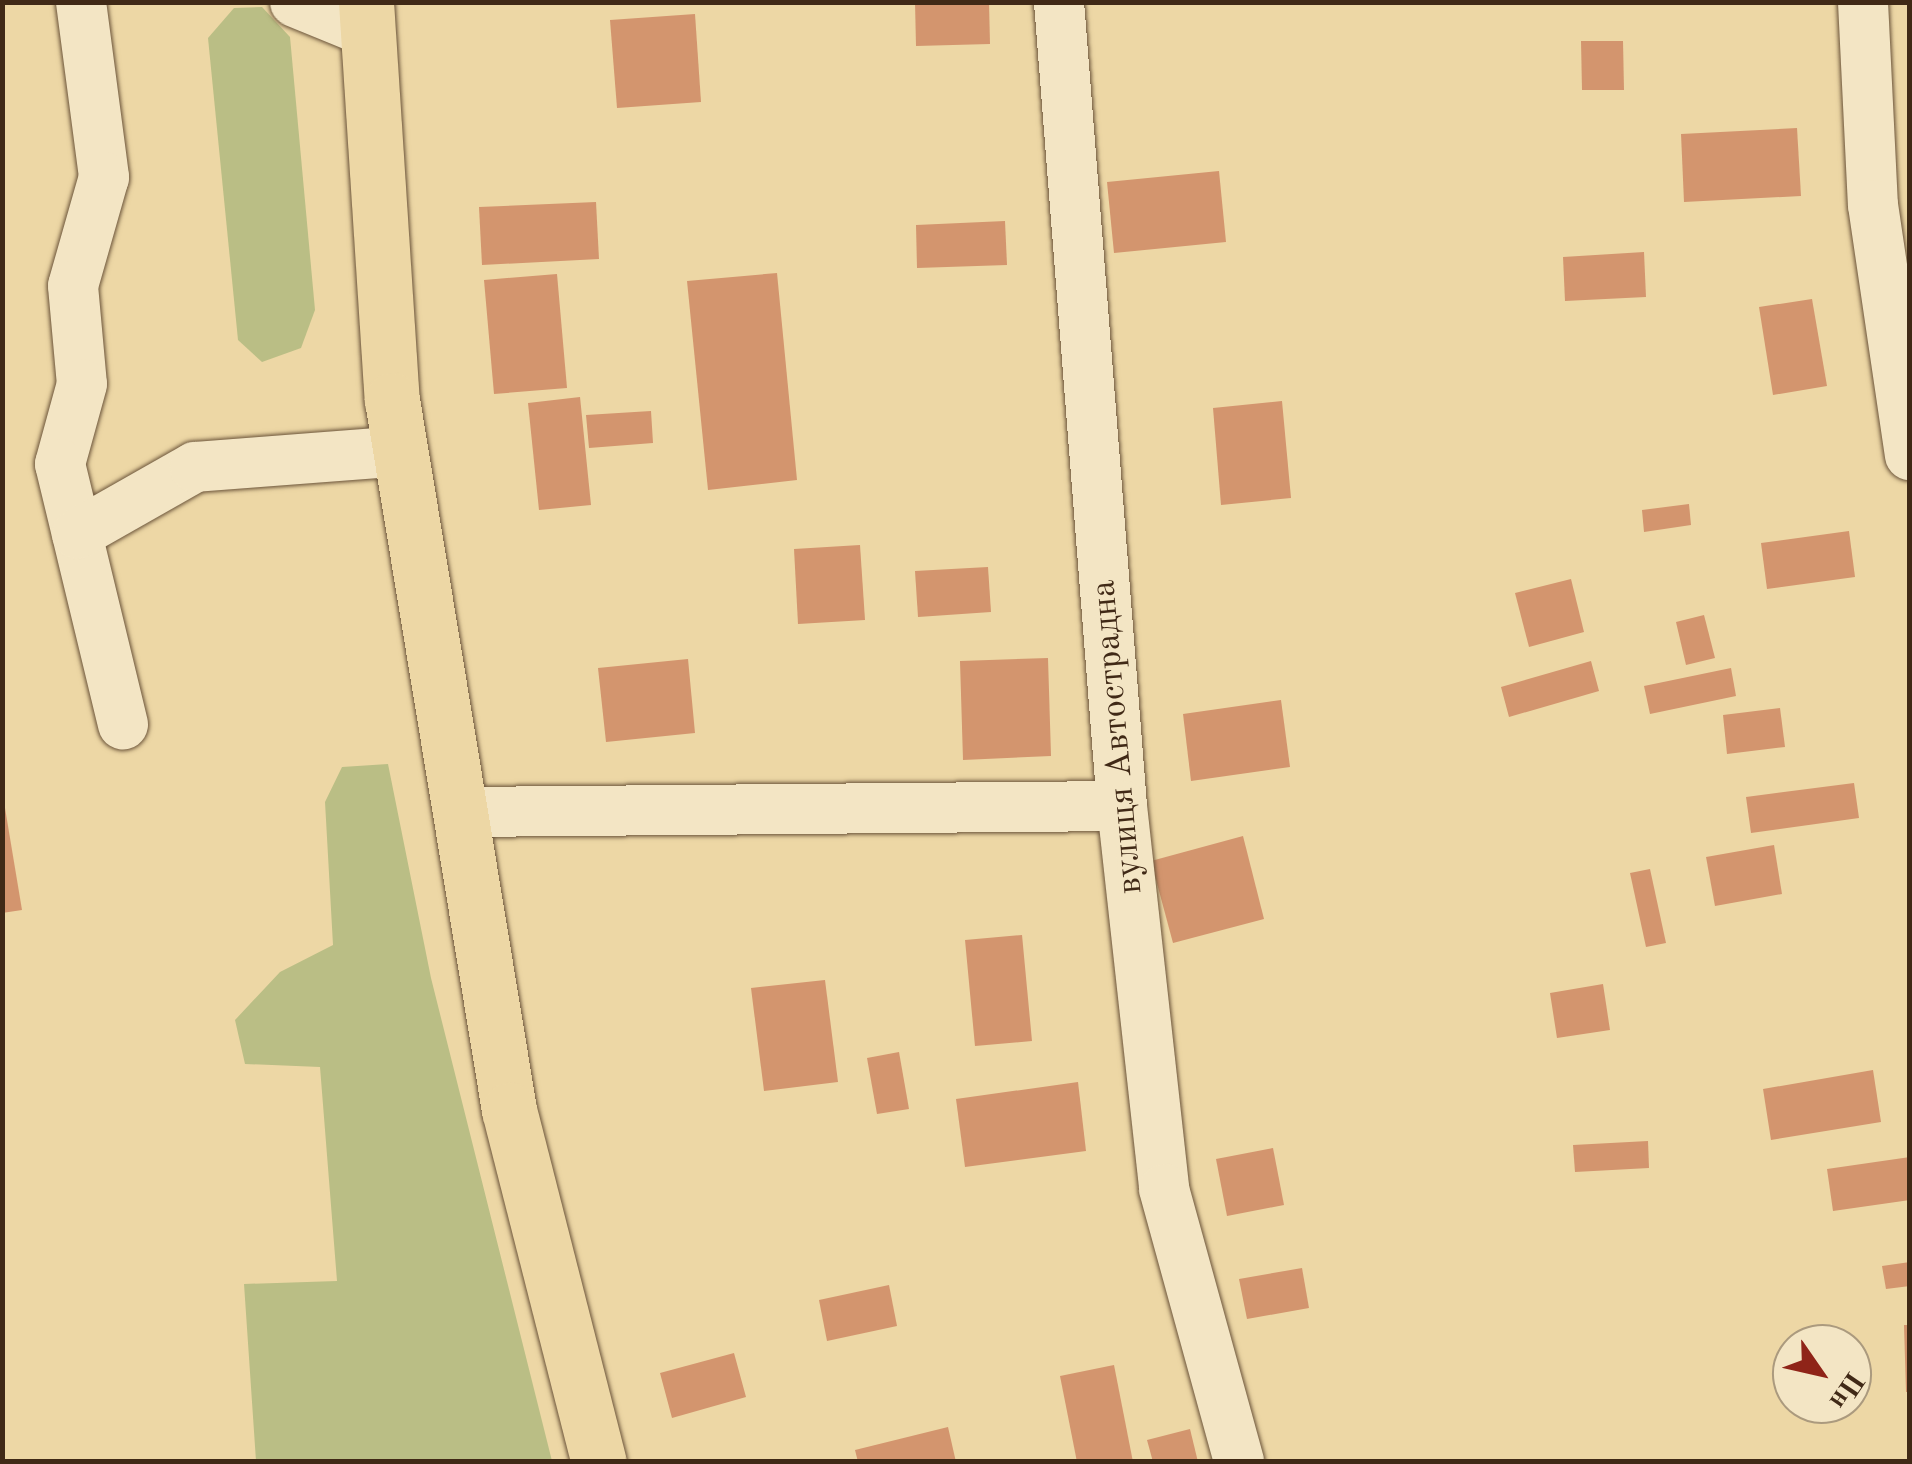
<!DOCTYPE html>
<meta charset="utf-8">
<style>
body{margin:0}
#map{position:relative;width:1912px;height:1464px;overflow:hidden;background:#edd7a5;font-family:"Old Standard TT",serif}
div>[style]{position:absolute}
.green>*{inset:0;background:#babe85}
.building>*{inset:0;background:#d3956e}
.roads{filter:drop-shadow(0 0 2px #6b543a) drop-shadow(0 0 2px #6b543a)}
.minor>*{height:50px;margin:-25px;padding:0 25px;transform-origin:25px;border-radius:25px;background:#f3e5c4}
.highway>*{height:55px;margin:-27.5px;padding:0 27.5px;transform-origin:27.5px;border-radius:27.5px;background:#edd7a5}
span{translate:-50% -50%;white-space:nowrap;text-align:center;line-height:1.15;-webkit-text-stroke:9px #f3e5c4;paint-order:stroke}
.street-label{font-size:35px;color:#402916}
.frame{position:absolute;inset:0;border:5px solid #402916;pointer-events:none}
.north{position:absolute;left:1772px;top:1324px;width:100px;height:100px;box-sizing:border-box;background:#f3e5c4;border:2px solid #ab9a7e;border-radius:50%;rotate:124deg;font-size:28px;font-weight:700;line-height:40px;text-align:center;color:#402916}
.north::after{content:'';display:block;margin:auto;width:35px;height:45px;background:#8f2418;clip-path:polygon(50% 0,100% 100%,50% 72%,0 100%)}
</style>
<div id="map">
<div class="green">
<i style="clip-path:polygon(262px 7px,290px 37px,315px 310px,301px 348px,262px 362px,238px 340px,208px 38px,234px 8px)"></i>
<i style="clip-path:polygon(388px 764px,431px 978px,552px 1461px,256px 1461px,244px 1284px,337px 1281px,320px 1067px,245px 1064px,235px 1020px,280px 972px,333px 945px,325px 802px,342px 767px)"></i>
</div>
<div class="building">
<i style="clip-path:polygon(915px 2px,989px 2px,990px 44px,916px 46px)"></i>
<i style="clip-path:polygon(695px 14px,701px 102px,617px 108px,610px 20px)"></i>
<i style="clip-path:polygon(1581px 41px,1623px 41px,1624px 90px,1582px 90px)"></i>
<i style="clip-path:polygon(1797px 128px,1801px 196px,1684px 202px,1681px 134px)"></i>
<i style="clip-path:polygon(1219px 171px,1226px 242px,1114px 253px,1107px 182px)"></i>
<i style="clip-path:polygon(596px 202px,599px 259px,482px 265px,479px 207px)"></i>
<i style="clip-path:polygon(1005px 221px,1007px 265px,917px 268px,916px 225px)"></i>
<i style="clip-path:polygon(1644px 252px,1646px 297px,1565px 301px,1563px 257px)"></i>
<i style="clip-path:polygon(777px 273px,797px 480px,708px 490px,687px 281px)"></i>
<i style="clip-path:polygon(557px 274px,567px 388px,494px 394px,484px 280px)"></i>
<i style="clip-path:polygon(1812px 299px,1827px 386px,1773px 395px,1759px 307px)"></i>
<i style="clip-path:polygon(580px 397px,591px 505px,539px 510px,528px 403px)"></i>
<i style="clip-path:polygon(1282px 401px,1291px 498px,1221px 505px,1213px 408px)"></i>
<i style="clip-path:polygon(651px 411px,653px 443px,589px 448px,586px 415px)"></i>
<i style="clip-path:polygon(1689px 504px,1691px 525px,1644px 532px,1642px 510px)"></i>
<i style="clip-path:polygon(1849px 531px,1855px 577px,1767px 589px,1761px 543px)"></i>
<i style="clip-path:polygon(860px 545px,865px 620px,798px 624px,794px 549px)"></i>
<i style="clip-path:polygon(988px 567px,991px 612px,918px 617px,915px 571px)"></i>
<i style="clip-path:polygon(1571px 579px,1584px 632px,1529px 647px,1515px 593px)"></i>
<i style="clip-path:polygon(1704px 615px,1715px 658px,1686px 665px,1676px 622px)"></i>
<i style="clip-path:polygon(1048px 658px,1051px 756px,963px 760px,960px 661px)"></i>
<i style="clip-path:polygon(688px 659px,695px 733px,606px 742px,598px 668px)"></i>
<i style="clip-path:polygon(1591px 661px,1599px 691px,1509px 717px,1501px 687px)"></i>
<i style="clip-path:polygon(1731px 668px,1736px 696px,1650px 714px,1644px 686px)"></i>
<i style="clip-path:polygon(1281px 700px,1290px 767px,1191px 781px,1183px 714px)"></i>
<i style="clip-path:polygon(1780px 708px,1785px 747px,1727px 754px,1723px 715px)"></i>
<i style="clip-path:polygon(1854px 783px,1859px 818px,1751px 833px,1746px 797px)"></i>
<i style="clip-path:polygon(2px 790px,22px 910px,2px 913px)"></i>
<i style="clip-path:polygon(1243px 836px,1264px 919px,1173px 943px,1151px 861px)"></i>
<i style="clip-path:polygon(1774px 845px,1782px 894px,1715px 906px,1706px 857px)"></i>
<i style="clip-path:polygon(1650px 869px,1666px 943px,1646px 947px,1630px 873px)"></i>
<i style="clip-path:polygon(1022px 935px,1032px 1041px,975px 1046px,965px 940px)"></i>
<i style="clip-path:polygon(825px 980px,838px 1082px,764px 1091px,751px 988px)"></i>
<i style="clip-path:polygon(1603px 984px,1610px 1030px,1557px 1038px,1550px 993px)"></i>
<i style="clip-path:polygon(899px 1052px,909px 1109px,877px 1114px,867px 1058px)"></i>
<i style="clip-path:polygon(1873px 1070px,1881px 1122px,1771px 1140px,1763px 1089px)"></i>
<i style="clip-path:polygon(1078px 1082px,1086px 1151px,965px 1167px,956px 1099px)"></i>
<i style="clip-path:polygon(1648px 1141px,1649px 1168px,1575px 1172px,1573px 1145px)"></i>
<i style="clip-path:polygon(1273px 1148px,1284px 1205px,1227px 1216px,1216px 1159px)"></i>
<i style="clip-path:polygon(1910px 1157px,1910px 1200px,1833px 1211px,1827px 1169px)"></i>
<i style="clip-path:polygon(1910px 1262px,1910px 1286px,1886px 1289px,1882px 1266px)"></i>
<i style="clip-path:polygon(1302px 1268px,1309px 1308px,1247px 1319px,1239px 1279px)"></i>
<i style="clip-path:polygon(889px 1285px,897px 1326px,827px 1341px,819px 1300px)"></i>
<i style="clip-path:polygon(1904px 1325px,1910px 1325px,1910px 1392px,1906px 1392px)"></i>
<i style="clip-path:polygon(734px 1353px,746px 1397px,672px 1418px,660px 1373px)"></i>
<i style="clip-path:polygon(1114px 1365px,1133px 1462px,1077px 1462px,1060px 1376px)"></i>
<i style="clip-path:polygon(948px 1427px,956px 1462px,858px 1462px,855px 1450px)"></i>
<i style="clip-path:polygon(1190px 1429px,1198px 1462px,1153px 1462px,1147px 1440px)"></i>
</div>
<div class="roads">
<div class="minor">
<i style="left:81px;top:2px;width:177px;rotate:82.5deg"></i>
<i style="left:104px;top:177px;width:113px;rotate:105.9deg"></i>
<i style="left:73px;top:286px;width:98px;rotate:84.8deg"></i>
<i style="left:82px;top:384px;width:83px;rotate:105.4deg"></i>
<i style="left:60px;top:464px;width:268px;rotate:76.4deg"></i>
<i style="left:295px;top:2px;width:79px;rotate:22.3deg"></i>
<i style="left:1059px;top:2px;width:806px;rotate:85.52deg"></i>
<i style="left:1122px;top:806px;width:385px;rotate:83.7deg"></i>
<i style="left:1164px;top:1189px;width:283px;rotate:74.6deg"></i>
<i style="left:1863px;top:2px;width:203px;rotate:87.2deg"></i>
<i style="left:1873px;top:205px;width:253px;rotate:81.6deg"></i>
<i style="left:77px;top:534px;width:136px;rotate:-29.6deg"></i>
<i style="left:195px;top:467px;width:207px;rotate:-4.4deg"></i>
<i style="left:462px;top:812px;width:660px;rotate:-0.52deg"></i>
</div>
<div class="highway">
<i style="left:366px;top:2px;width:399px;rotate:86.3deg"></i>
<i style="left:392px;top:400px;width:720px;rotate:80.64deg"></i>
<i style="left:509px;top:1110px;width:363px;rotate:75.7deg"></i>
</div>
</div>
<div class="street-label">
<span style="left:1118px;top:737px;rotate:-95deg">вулиця Автострадна</span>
</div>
<div class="frame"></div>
<div class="north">Пн</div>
</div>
